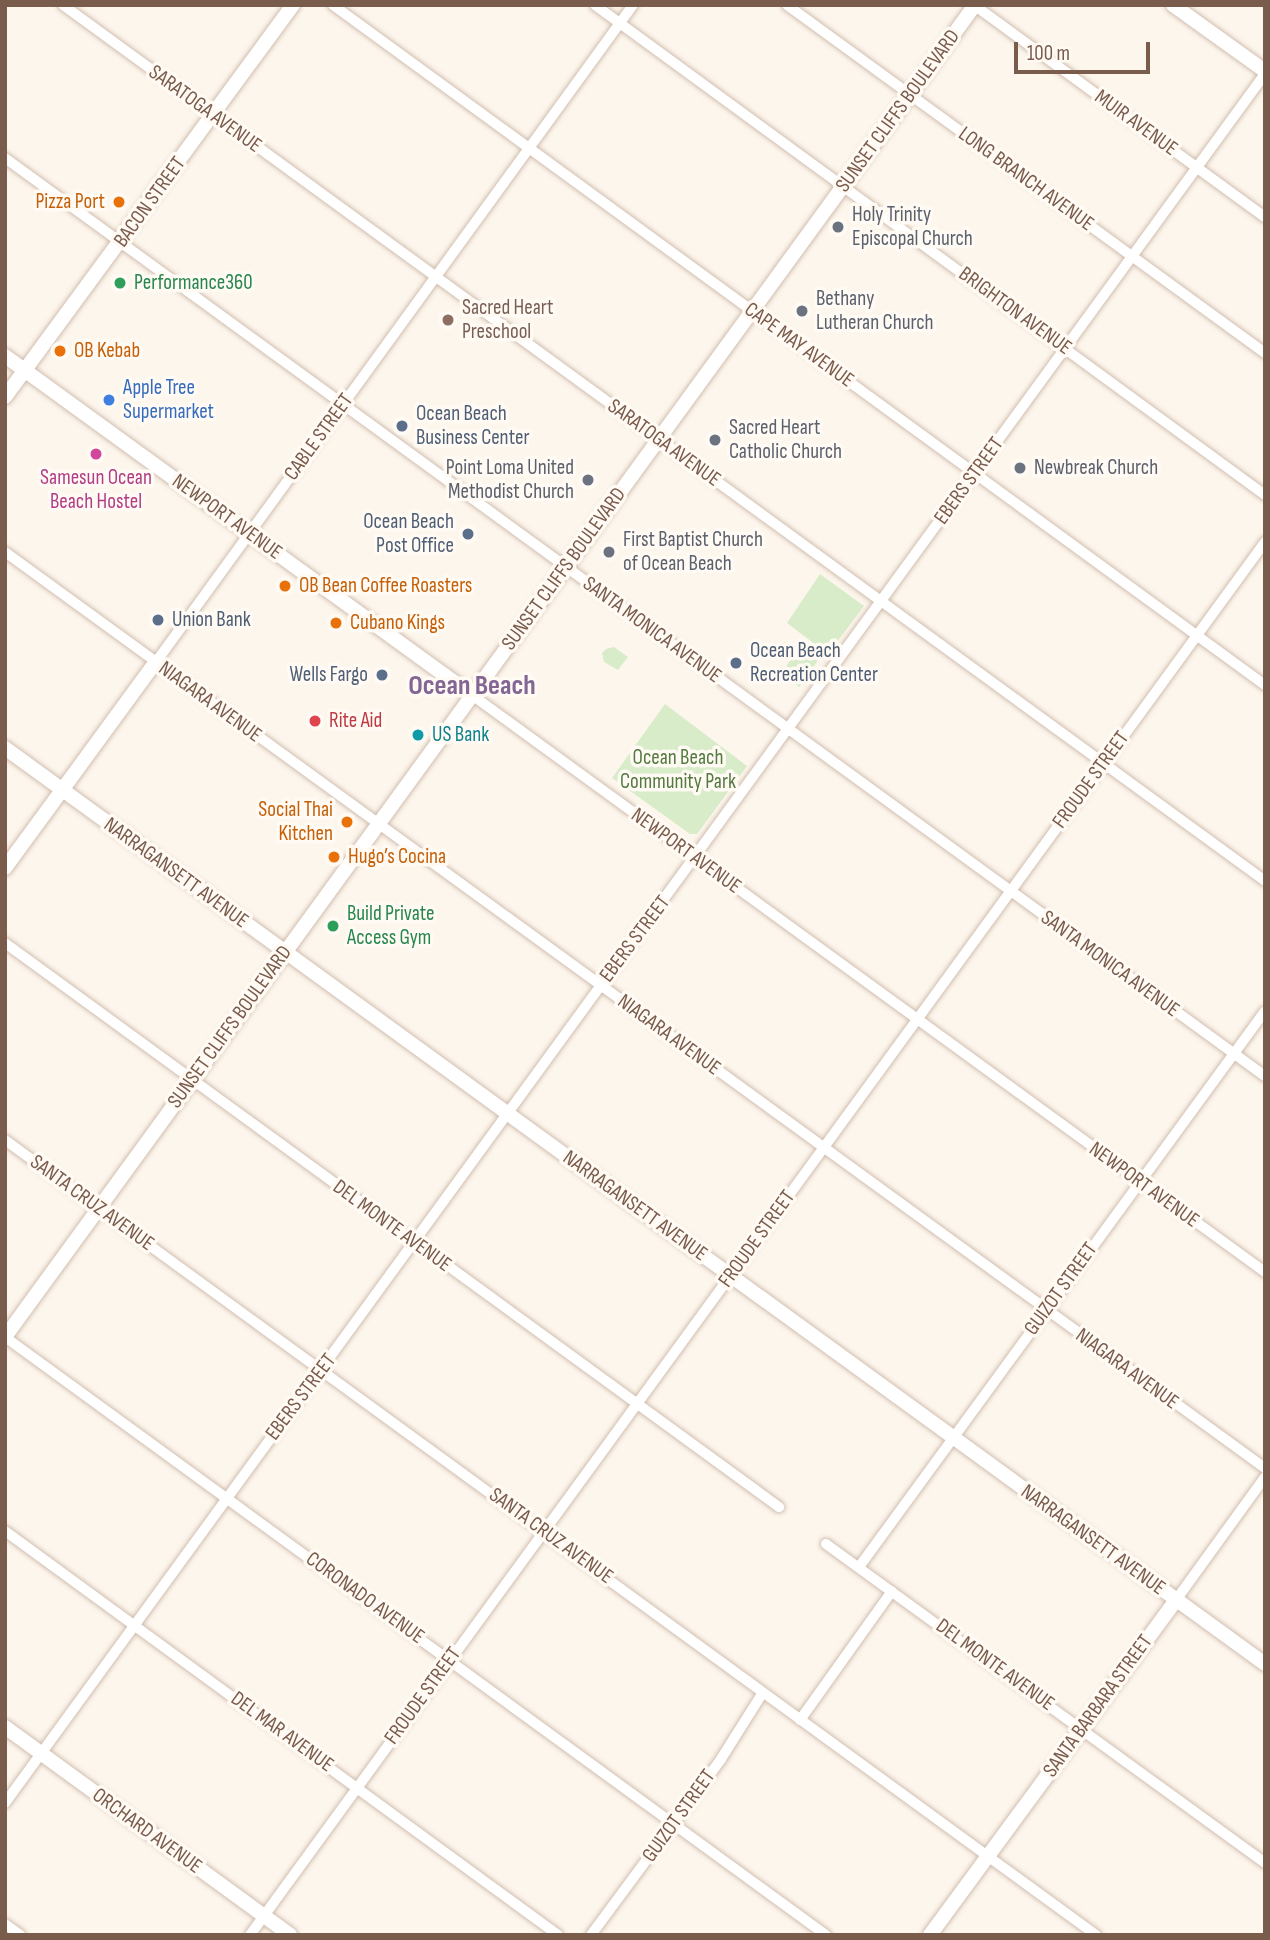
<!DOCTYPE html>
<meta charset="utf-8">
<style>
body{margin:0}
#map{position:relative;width:1270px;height:1940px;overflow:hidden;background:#fdf6ec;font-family:"Sofia Sans Condensed",sans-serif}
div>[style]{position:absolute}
.green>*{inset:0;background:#d8ecc9}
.roads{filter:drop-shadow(0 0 2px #d1beb0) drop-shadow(0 0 2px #d1beb0)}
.street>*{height:10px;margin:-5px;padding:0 5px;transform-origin:5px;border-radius:5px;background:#fff}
.secondary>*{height:14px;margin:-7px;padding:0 7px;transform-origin:7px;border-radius:7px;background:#fff}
.dots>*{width:19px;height:19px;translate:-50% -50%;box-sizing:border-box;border:4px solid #fffaf3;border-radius:50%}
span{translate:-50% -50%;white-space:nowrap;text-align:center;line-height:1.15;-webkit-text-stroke:7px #fffaf3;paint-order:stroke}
.street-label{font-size:21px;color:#7a5c4d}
.food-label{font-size:21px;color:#c56008}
.right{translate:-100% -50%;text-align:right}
.left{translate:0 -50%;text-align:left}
.worship-label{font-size:21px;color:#5b616d}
.leisure-label{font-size:21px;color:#27864d}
.education-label{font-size:21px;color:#785e54}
.shop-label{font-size:21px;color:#366cbe}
.service-label{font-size:21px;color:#4e5e75}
.hotel-label{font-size:21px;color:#b23c85}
.health-label{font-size:21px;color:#be3a42}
.culture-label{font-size:21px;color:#0d838f}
.park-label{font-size:21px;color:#537a41}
.district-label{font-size:28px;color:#846695;font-weight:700}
.frame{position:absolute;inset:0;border:7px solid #7a5c4d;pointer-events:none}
.scale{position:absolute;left:1014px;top:42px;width:136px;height:32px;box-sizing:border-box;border:4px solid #7a5c4d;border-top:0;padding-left:9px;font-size:21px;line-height:24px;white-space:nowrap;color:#7a5c4d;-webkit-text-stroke:5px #fffaf3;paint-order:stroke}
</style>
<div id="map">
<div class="green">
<i style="clip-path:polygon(820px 574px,864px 606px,828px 654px,787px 623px)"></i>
<i style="clip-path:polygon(801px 646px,819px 659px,799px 687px,781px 673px)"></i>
<i style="clip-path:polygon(614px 647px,628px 657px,618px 670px,604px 662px,602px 653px,606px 649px)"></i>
<i style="clip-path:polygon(665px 704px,747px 766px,697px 834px,690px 834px,612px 778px)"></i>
</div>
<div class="roads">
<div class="street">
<i style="left:63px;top:5px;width:1487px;rotate:36.08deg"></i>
<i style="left:333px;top:5px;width:1154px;rotate:36.12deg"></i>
<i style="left:595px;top:5px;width:830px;rotate:36.18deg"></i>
<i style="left:787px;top:5px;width:591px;rotate:36.06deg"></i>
<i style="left:974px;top:5px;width:360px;rotate:36.1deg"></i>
<i style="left:5px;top:158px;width:1559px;rotate:36.08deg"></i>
<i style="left:5px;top:552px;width:1558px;rotate:36.02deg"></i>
<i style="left:156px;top:662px;width:812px;rotate:-54.02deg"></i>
<i style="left:472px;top:695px;width:981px;rotate:36.04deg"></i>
<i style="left:5px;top:943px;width:958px;rotate:36.08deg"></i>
<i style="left:5px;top:1140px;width:1350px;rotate:36.08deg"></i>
<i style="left:5px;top:1337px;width:1016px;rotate:36.07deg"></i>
<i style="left:5px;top:1531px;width:685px;rotate:36.15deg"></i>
<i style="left:826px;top:1544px;width:543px;rotate:36deg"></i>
<i style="left:859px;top:1567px;width:688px;rotate:-53.86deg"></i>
<i style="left:1176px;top:1600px;width:152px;rotate:-54.1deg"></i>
<i style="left:800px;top:1720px;width:158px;rotate:-54.5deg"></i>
<i style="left:5px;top:1803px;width:2139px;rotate:-53.92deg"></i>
<i style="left:5px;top:1924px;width:19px;rotate:36deg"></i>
<i style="left:250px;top:1935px;width:1724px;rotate:-53.92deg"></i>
<i style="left:591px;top:1935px;width:219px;rotate:-53.5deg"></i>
<i style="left:721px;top:1759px;width:77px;rotate:-57.8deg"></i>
</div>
<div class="secondary">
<i style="left:1173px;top:5px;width:113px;rotate:35.7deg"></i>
<i style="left:5px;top:356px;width:577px;rotate:35.98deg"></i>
<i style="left:5px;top:397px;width:486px;rotate:-53.7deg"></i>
<i style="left:5px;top:748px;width:1558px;rotate:36.02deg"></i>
<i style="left:5px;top:868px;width:255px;rotate:-53.8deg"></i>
<i style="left:5px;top:1337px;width:1648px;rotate:-53.94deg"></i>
<i style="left:5px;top:1727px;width:353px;rotate:36.1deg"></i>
<i style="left:930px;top:1935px;width:416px;rotate:-53.7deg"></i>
</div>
</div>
<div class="dots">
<i style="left:119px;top:202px;background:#e8710a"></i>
<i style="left:838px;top:227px;background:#6b7280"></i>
<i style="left:120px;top:283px;background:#2e9e5b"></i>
<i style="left:802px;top:311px;background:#6b7280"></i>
<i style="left:448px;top:320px;background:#8d6e63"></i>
<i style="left:60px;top:351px;background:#e8710a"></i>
<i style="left:109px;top:400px;background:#3f7fe0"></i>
<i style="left:402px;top:426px;background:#5c6f8a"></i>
<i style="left:715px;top:440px;background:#6b7280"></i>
<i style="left:96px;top:454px;background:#d1479c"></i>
<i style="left:1020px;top:468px;background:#6b7280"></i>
<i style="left:588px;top:480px;background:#6b7280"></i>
<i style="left:468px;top:534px;background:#5c6f8a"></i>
<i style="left:609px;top:552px;background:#6b7280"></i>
<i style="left:285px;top:586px;background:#e8710a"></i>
<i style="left:158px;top:620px;background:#5c6f8a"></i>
<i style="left:336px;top:623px;background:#e8710a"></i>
<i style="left:736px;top:663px;background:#5c6f8a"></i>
<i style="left:382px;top:675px;background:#5c6f8a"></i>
<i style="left:315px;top:721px;background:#e0444e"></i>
<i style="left:418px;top:735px;background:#0f9aa8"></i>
<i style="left:347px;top:822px;background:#e8710a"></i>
<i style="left:334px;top:857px;background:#e8710a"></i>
<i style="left:333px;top:926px;background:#2e9e5b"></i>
</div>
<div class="street-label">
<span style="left:205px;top:109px;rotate:36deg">SARATOGA AVENUE</span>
<span style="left:898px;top:111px;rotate:-54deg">SUNSET CLIFFS BOULEVARD</span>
<span style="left:1136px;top:123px;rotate:36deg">MUIR AVENUE</span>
<span style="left:1026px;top:179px;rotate:36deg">LONG BRANCH AVENUE</span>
<span style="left:150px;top:202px;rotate:-54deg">BACON STREET</span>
<span style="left:1015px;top:311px;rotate:36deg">BRIGHTON AVENUE</span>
<span style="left:799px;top:345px;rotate:36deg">CAPE MAY AVENUE</span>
<span style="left:319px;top:437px;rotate:-54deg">CABLE STREET</span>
<span style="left:664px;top:443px;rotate:36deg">SARATOGA AVENUE</span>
<span style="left:969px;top:481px;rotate:-54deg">EBERS STREET</span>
<span style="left:227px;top:517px;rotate:36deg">NEWPORT AVENUE</span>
<span style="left:564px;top:569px;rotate:-54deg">SUNSET CLIFFS BOULEVARD</span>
<span style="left:652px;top:630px;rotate:36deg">SANTA MONICA AVENUE</span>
<span style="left:210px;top:702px;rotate:36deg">NIAGARA AVENUE</span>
<span style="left:1091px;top:780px;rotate:-54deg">FROUDE STREET</span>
<span style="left:686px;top:851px;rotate:36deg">NEWPORT AVENUE</span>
<span style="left:176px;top:873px;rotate:36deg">NARRAGANSETT AVENUE</span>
<span style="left:635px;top:939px;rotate:-53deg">EBERS STREET</span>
<span style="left:1110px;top:964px;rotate:36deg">SANTA MONICA AVENUE</span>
<span style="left:230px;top:1027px;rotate:-54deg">SUNSET CLIFFS BOULEVARD</span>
<span style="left:669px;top:1035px;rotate:36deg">NIAGARA AVENUE</span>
<span style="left:1144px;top:1185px;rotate:36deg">NEWPORT AVENUE</span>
<span style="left:92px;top:1203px;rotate:36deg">SANTA CRUZ AVENUE</span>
<span style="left:635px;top:1206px;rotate:36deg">NARRAGANSETT AVENUE</span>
<span style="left:392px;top:1226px;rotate:36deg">DEL MONTE AVENUE</span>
<span style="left:757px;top:1239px;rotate:-54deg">FROUDE STREET</span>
<span style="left:1061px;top:1289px;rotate:-54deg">GUIZOT STREET</span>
<span style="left:1127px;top:1369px;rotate:36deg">NIAGARA AVENUE</span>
<span style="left:301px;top:1397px;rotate:-53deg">EBERS STREET</span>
<span style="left:551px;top:1536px;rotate:36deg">SANTA CRUZ AVENUE</span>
<span style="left:1093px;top:1540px;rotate:36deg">NARRAGANSETT AVENUE</span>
<span style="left:365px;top:1598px;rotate:36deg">CORONADO AVENUE</span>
<span style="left:995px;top:1665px;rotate:36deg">DEL MONTE AVENUE</span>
<span style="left:423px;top:1696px;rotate:-54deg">FROUDE STREET</span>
<span style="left:1098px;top:1706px;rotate:-54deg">SANTA BARBARA STREET</span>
<span style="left:282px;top:1732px;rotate:36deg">DEL MAR AVENUE</span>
<span style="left:679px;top:1816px;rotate:-54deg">GUIZOT STREET</span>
<span style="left:147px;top:1831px;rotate:36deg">ORCHARD AVENUE</span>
</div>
<div class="food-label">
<span class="right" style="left:105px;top:202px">Pizza Port</span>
<span class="left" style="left:74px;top:351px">OB Kebab</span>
<span class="left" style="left:299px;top:586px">OB Bean Coffee Roasters</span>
<span class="left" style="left:350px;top:623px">Cubano Kings</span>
<span class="right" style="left:333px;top:822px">Social Thai<br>Kitchen</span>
<span class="left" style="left:348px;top:857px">Hugo’s Cocina</span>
</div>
<div class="worship-label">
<span class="left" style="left:852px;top:227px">Holy Trinity<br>Episcopal Church</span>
<span class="left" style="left:816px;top:311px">Bethany<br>Lutheran Church</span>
<span class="left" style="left:729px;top:440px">Sacred Heart<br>Catholic Church</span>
<span class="right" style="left:574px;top:480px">Point Loma United<br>Methodist Church</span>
<span class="left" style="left:1034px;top:468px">Newbreak Church</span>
<span class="left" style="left:623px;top:552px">First Baptist Church<br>of Ocean Beach</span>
</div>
<div class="leisure-label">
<span class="left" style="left:134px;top:283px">Performance360</span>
<span class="left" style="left:347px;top:926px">Build Private<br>Access Gym</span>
</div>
<div class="education-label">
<span class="left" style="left:462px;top:320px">Sacred Heart<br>Preschool</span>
</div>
<div class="shop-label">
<span class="left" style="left:123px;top:400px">Apple Tree<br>Supermarket</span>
</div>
<div class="service-label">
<span class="left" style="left:416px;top:426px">Ocean Beach<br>Business Center</span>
<span class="right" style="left:454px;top:534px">Ocean Beach<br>Post Office</span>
<span class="left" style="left:172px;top:620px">Union Bank</span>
<span class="left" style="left:750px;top:663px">Ocean Beach<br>Recreation Center</span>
<span class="right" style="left:368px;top:675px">Wells Fargo</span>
</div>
<div class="hotel-label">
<span style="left:96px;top:490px">Samesun Ocean<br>Beach Hostel</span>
</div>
<div class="health-label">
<span class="left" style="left:329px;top:721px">Rite Aid</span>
</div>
<div class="culture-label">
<span class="left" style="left:432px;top:735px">US Bank</span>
</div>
<div class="park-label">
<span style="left:678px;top:770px">Ocean Beach<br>Community Park</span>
</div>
<div class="district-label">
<span style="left:472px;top:686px">Ocean Beach</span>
</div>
<div class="frame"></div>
<div class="scale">100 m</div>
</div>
